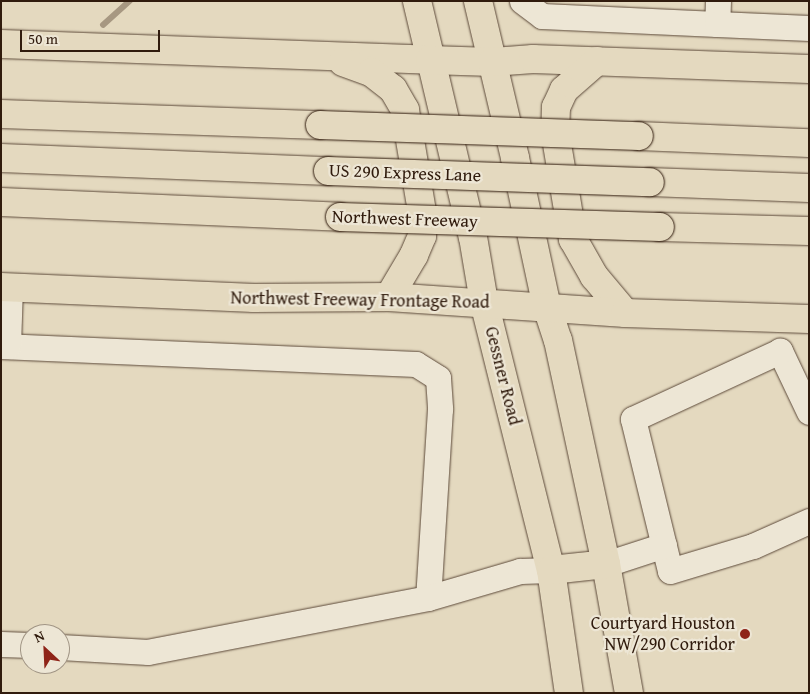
<!DOCTYPE html>
<style>
body{margin:0}
#map{position:relative;width:810px;height:694px;overflow:hidden;background:#e4d9bf;font-family:"Gentium Book Plus",serif}
div>[style]{position:absolute}
.stream>*{height:5.5px;margin:-2.75px;padding:0 2.75px;transform-origin:2.75px;border-radius:2.75px;background:#a79882}
.roads{filter:drop-shadow(0 0 1px #5d4a3a) drop-shadow(0 0 1px #5d4a3a)}
.minor>*{height:25px;margin:-12.5px;padding:0 12.5px;transform-origin:12.5px;border-radius:12.5px;background:#ede6d5}
.major>*{height:28px;margin:-14px;padding:0 14px;transform-origin:14px;border-radius:14px;background:#e4d9bf}
.highway>*{height:28px;margin:-14px;padding:0 14px;transform-origin:14px;border-radius:14px;background:#e4d9bf}
.bridges{filter:drop-shadow(0 0 1px #301b0d) drop-shadow(0 0 1px #301b0d)}
.highway-bridge>*{height:28px;margin:-14px;padding:0 14px;transform-origin:14px;border-radius:14px;background:#e4d9bf}
.dots>*{width:14px;height:14px;translate:-50% -50%;box-sizing:border-box;border:2px solid #ede6d5;border-radius:50%}
span{translate:-50% -50%;white-space:nowrap;text-align:center;line-height:1.15;-webkit-text-stroke:4.5px #ede6d5;paint-order:stroke}
.street-label{font-size:18px;color:#301b0d}
.poi-label{font-size:18px;color:#301b0d}
.right{translate:-100% -50%;text-align:right}
.frame{position:absolute;inset:0;border:2px solid #301b0d;pointer-events:none}
.north{position:absolute;left:20px;top:624px;width:50px;height:50px;box-sizing:border-box;background:#ede6d5;border:1px solid #a19585;border-radius:50%;rotate:335deg;font-size:14px;font-weight:700;line-height:20px;text-align:center;color:#301b0d}
.north::after{content:'';display:block;margin:auto;width:18px;height:22px;background:#8f2418;clip-path:polygon(50% 0,100% 100%,50% 72%,0 100%)}
.scale{position:absolute;left:20px;top:30px;width:140px;height:22px;box-sizing:border-box;border:2px solid #301b0d;border-top:0;padding-left:6px;font-size:15px;line-height:18px;white-space:nowrap;color:#301b0d;-webkit-text-stroke:4px #ede6d5;paint-order:stroke}
</style>
<div id="map">
<div class="stream">
<i style="left:103px;top:25px;width:36px;rotate:-42deg"></i>
</div>
<div class="roads">
<div class="minor">
<i style="left:522px;top:1px;width:25px;rotate:37deg"></i>
<i style="left:542px;top:16px;width:175px;rotate:2.6deg"></i>
<i style="left:718px;top:1px;width:23px;rotate:92deg"></i>
<i style="left:717px;top:24px;width:92px;rotate:2.5deg"></i>
<i style="left:1px;top:346px;width:415px;rotate:2.5deg"></i>
<i style="left:416px;top:364px;width:26px;rotate:32deg"></i>
<i style="left:438px;top:378px;width:31px;rotate:86deg"></i>
<i style="left:440px;top:409px;width:189px;rotate:93.6deg"></i>
<i style="left:428px;top:598px;width:285px;rotate:169.1deg"></i>
<i style="left:148px;top:652px;width:88px;rotate:-176.7deg"></i>
<i style="left:8px;top:346px;width:59px;rotate:-88.1deg"></i>
<i style="left:809px;top:412px;width:68px;rotate:-115.4deg"></i>
<i style="left:780px;top:351px;width:162px;rotate:155.2deg"></i>
<i style="left:633px;top:419px;width:156px;rotate:76.3deg"></i>
<i style="left:670px;top:571px;width:87px;rotate:-16.8deg"></i>
<i style="left:753px;top:546px;width:61px;rotate:-24.1deg"></i>
<i style="left:606px;top:564px;width:61px;rotate:-18.1deg"></i>
<i style="left:428px;top:598px;width:96px;rotate:-16.4deg"></i>
<i style="left:520px;top:571px;width:31px;rotate:-2deg"></i>
<i style="left:1px;top:644px;width:29px;rotate:2deg"></i>
</div>
<div class="major">
<i style="left:417px;top:1px;width:243px;rotate:76.7deg"></i>
<i style="left:473px;top:237px;width:66px;rotate:80.4deg"></i>
<i style="left:484px;top:302px;width:276px;rotate:76deg"></i>
<i style="left:551px;top:570px;width:124px;rotate:81.7deg"></i>
<i style="left:478px;top:1px;width:161px;rotate:76.7deg"></i>
<i style="left:515px;top:158px;width:152px;rotate:77.9deg"></i>
<i style="left:547px;top:307px;width:35px;rotate:72deg"></i>
<i style="left:558px;top:340px;width:229px;rotate:77.9deg"></i>
<i style="left:606px;top:564px;width:131px;rotate:79.9deg"></i>
<i style="left:1px;top:44px;width:429px;rotate:2.1deg"></i>
<i style="left:430px;top:60px;width:62px;rotate:1.8deg"></i>
<i style="left:492px;top:62px;width:41px;rotate:-4.2deg"></i>
<i style="left:533px;top:59px;width:276px;rotate:2.1deg"></i>
<i style="left:597px;top:61px;width:44px;rotate:138.7deg"></i>
<i style="left:564px;top:90px;width:19px;rotate:115deg"></i>
<i style="left:556px;top:107px;width:25px;rotate:92deg"></i>
<i style="left:555px;top:132px;width:109px;rotate:80.5deg"></i>
<i style="left:573px;top:239px;width:43px;rotate:60.4deg"></i>
<i style="left:594px;top:276px;width:48px;rotate:50deg"></i>
<i style="left:343px;top:62px;width:30px;rotate:20deg"></i>
<i style="left:371px;top:72px;width:28px;rotate:38deg"></i>
<i style="left:393px;top:89px;width:24px;rotate:60deg"></i>
<i style="left:405px;top:110px;width:109px;rotate:80.5deg"></i>
<i style="left:423px;top:217px;width:19px;rotate:93deg"></i>
<i style="left:422px;top:236px;width:21px;rotate:113deg"></i>
<i style="left:414px;top:255px;width:49px;rotate:120.8deg"></i>
<i style="left:1px;top:287px;width:253px;rotate:2.5deg"></i>
<i style="left:254px;top:298px;width:135px;rotate:-0.4deg"></i>
<i style="left:389px;top:297px;width:237px;rotate:3.9deg"></i>
<i style="left:625px;top:313px;width:184px;rotate:1.9deg"></i>
<i style="left:551px;top:570px;width:55px;rotate:-6.2deg"></i>
</div>
<div class="highway">
<i style="left:1px;top:114px;width:319px;rotate:2deg"></i>
<i style="left:639px;top:136px;width:170px;rotate:2.4deg"></i>
<i style="left:1px;top:158px;width:327px;rotate:2.3deg"></i>
<i style="left:650px;top:182px;width:159px;rotate:2.2deg"></i>
<i style="left:1px;top:202px;width:339px;rotate:2.5deg"></i>
<i style="left:660px;top:227px;width:149px;rotate:1.5deg"></i>
</div>
</div>
<div class="bridges">
<div class="highway-bridge">
<i style="left:320px;top:125px;width:319px;rotate:2deg"></i>
<i style="left:328px;top:171px;width:322px;rotate:2deg"></i>
<i style="left:340px;top:217px;width:320px;rotate:1.8deg"></i>
</div>
</div>
<div class="dots">
<i style="left:745px;top:634px;background:#8f2418"></i>
</div>
<div class="street-label">
<span style="left:405px;top:173px;rotate:2deg">US 290 Express Lane</span>
<span style="left:405px;top:219px;rotate:2deg">Northwest Freeway</span>
<span style="left:360px;top:300px;rotate:1deg">Northwest Freeway Frontage Road</span>
<span style="left:503px;top:376px;rotate:76deg">Gessner Road</span>
</div>
<div class="poi-label">
<span class="right" style="left:735px;top:634px">Courtyard Houston<br>NW/290 Corridor</span>
</div>
<div class="frame"></div>
<div class="north">N</div>
<div class="scale">50 m</div>
</div>
